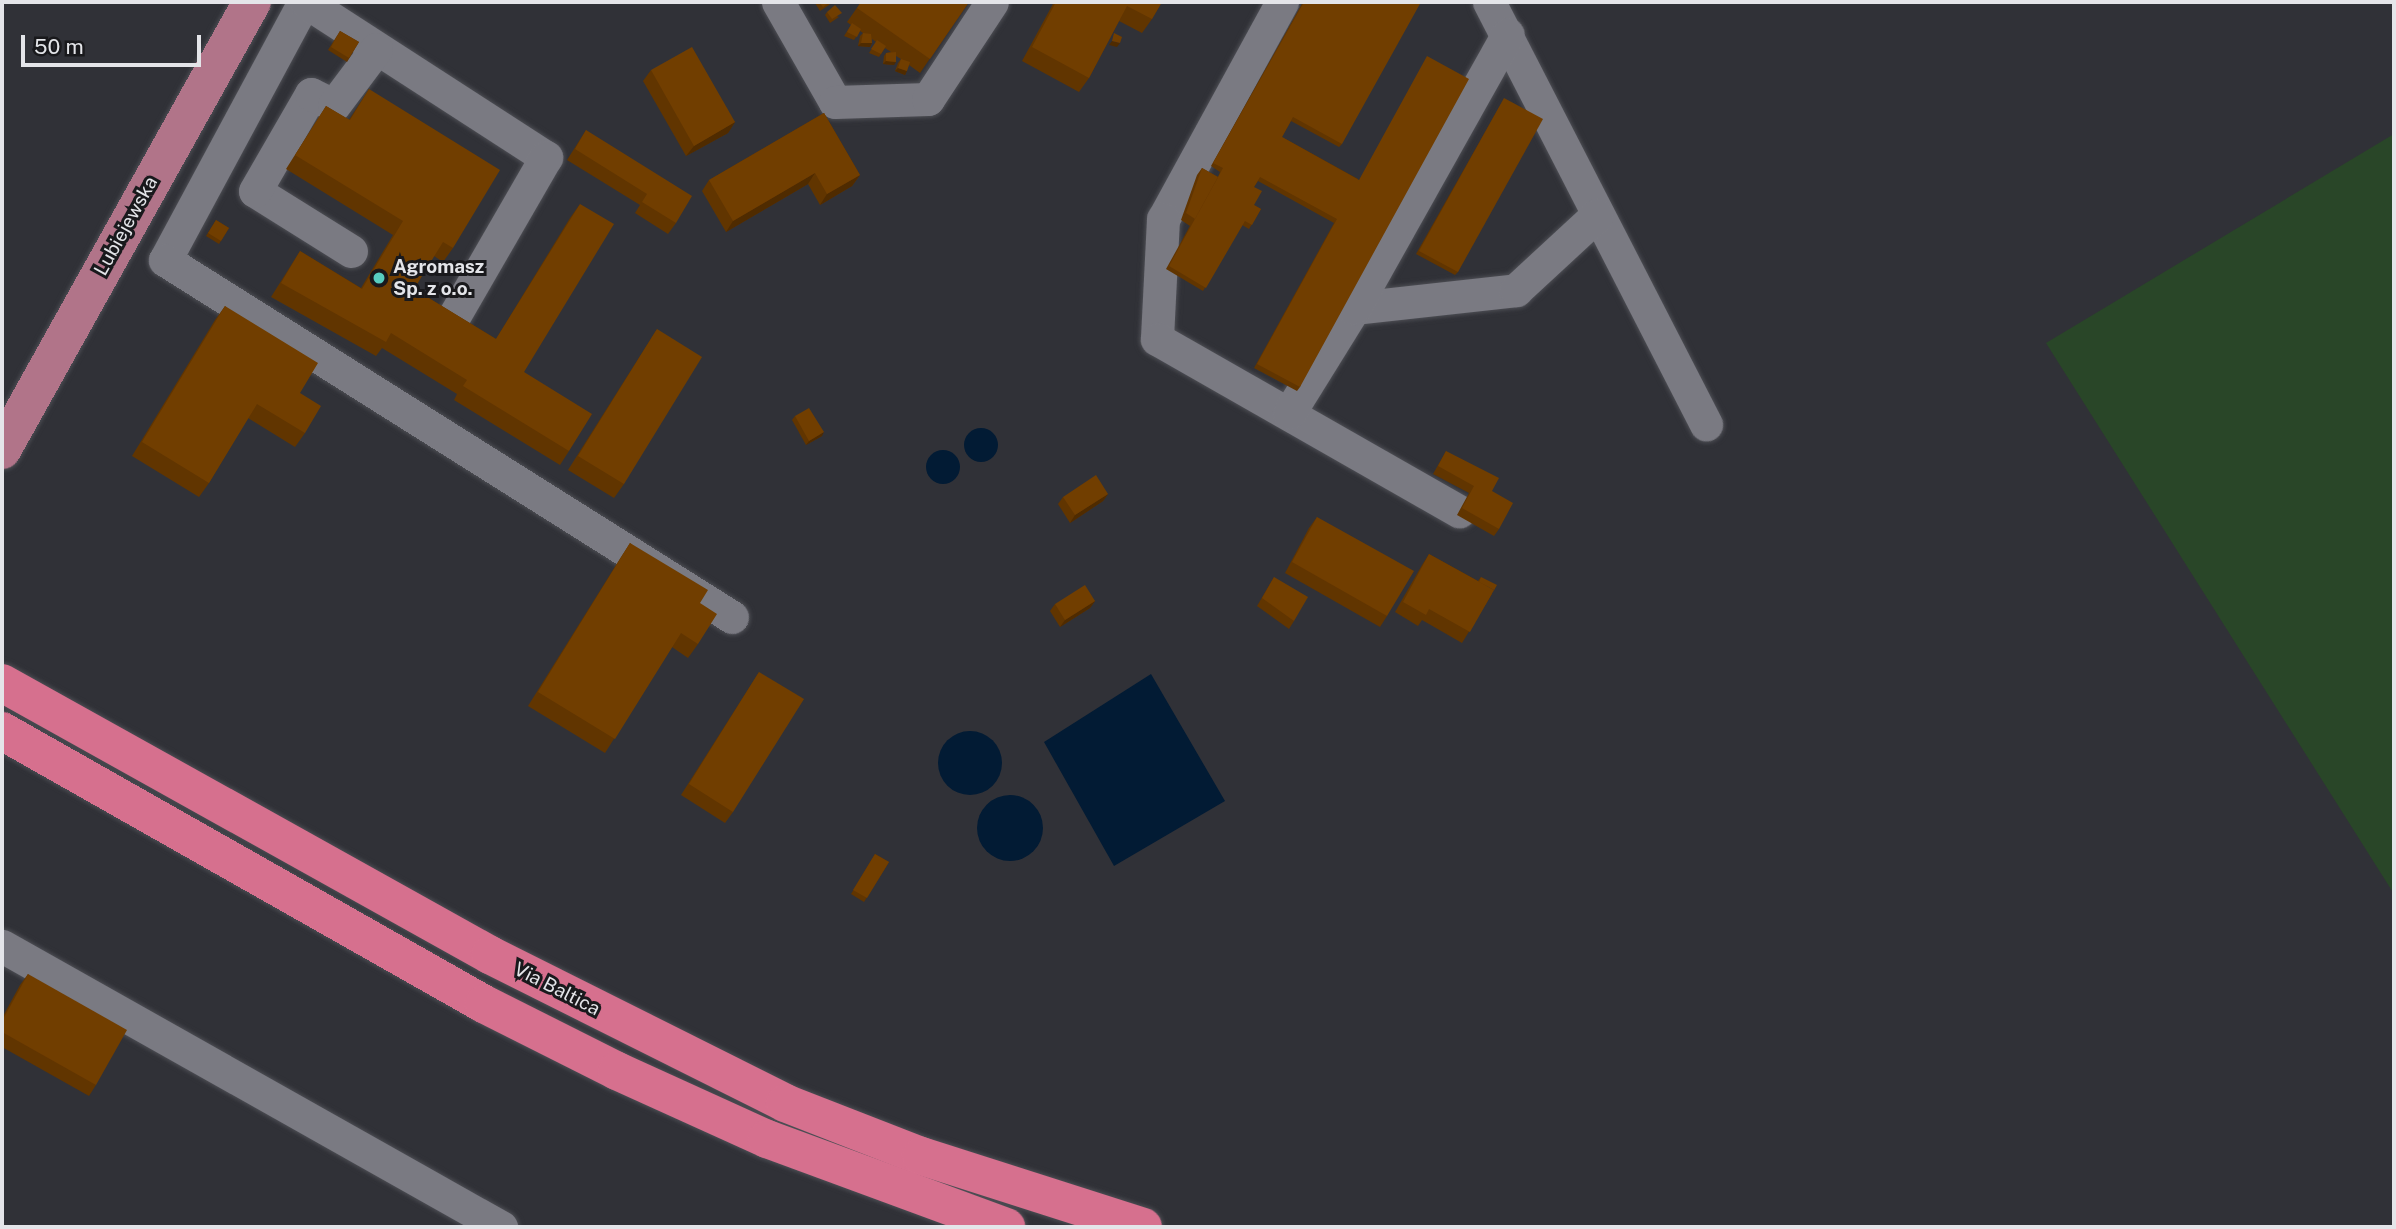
<!DOCTYPE html>
<style>
body{margin:0}
#map{position:relative;width:2396px;height:1229px;overflow:hidden;background:#303137;font-family:"Public Sans",sans-serif}
div>[style]{position:absolute}
.green>*{inset:0;background:#294628}
.water>*{inset:0;background:#021b34}
.round{border-radius:50%}
.roads{filter:drop-shadow(0 0 2px #4d4e54) drop-shadow(0 0 2px #4d4e54)}
.minor>*{height:33px;margin:-16.5px;padding:0 16.5px;transform-origin:16.5px;border-radius:16.5px;background:#7a7a82}
.major>*{height:38px;margin:-19px;padding:0 19px;transform-origin:19px;border-radius:19px;background:#b17489}
.highway>*{height:38px;margin:-19px;padding:0 19px;transform-origin:19px;border-radius:19px;background:#d6708e}
.wall>*{inset:0;background:#613500}
.shaded-wall>*{inset:0;background:#4f2b00}
.building>*{inset:0;background:#713e00}
.dots>*{width:19px;height:19px;translate:-50% -50%;box-sizing:border-box;border:4px solid #19191c;border-radius:50%}
span{translate:-50% -50%;white-space:nowrap;text-align:center;line-height:1.15;-webkit-text-stroke:6px #19191c;paint-order:stroke}
.street-label{font-size:19px;color:#e4e5e9}
.poi-label{font-size:19px;color:#e4e5e9;font-weight:700}
.left{translate:0 -50%;text-align:left}
.frame{position:absolute;inset:0;border:4px solid #e4e5e9;pointer-events:none}
.scale{position:absolute;left:21px;top:35px;width:180px;height:32px;box-sizing:border-box;border:4px solid #e4e5e9;border-top:0;padding-left:9px;font-size:21px;line-height:24px;white-space:nowrap;color:#e4e5e9;-webkit-text-stroke:5px #19191c;paint-order:stroke}
</style>
<div id="map">
<div class="green">
<i style="clip-path:polygon(2394px 134px,2394px 894px,2046px 343px)"></i>
</div>
<div class="water">
<i class="round" style="left:964px;top:428px;width:34px;height:34px"></i>
<i class="round" style="left:926px;top:450px;width:34px;height:34px"></i>
<i style="clip-path:polygon(1151px 674px,1225px 801px,1114px 866px,1044px 742px)"></i>
<i class="round" style="left:938px;top:731px;width:64px;height:64px"></i>
<i class="round" style="left:977px;top:795px;width:66px;height:66px"></i>
</div>
<div class="roads">
<div class="minor">
<i style="left:304px;top:2px;width:293px;rotate:118.3deg"></i>
<i style="left:165px;top:260px;width:670px;rotate:32.2deg"></i>
<i style="left:306px;top:2px;width:286px;rotate:32.9deg"></i>
<i style="left:546px;top:157px;width:188px;rotate:120deg"></i>
<i style="left:778px;top:2px;width:115px;rotate:60.3deg"></i>
<i style="left:835px;top:102px;width:93px;rotate:-1.8deg"></i>
<i style="left:928px;top:99px;width:116px;rotate:-56.6deg"></i>
<i style="left:1282px;top:2px;width:247px;rotate:118.7deg"></i>
<i style="left:1163px;top:219px;width:120px;rotate:92.9deg"></i>
<i style="left:1157px;top:339px;width:348px;rotate:29.7deg"></i>
<i style="left:1489px;top:2px;width:475px;rotate:62.8deg"></i>
<i style="left:351px;top:251px;width:113px;rotate:-148deg"></i>
<i style="left:255px;top:191px;width:112px;rotate:-60deg"></i>
<i style="left:311px;top:94px;width:25px;rotate:26deg"></i>
<i style="left:334px;top:105px;width:70px;rotate:-53.1deg"></i>
<i style="left:1354px;top:308px;width:163px;rotate:-6.3deg"></i>
<i style="left:1516px;top:290px;width:110px;rotate:-42.8deg"></i>
<i style="left:1289px;top:413px;width:123px;rotate:-58.2deg"></i>
<i style="left:1354px;top:308px;width:314px;rotate:-60.7deg"></i>
<i style="left:2px;top:946px;width:573px;rotate:29.39deg"></i>
</div>
<div class="major">
<i style="left:2px;top:450px;width:513px;rotate:-60.84deg"></i>
</div>
<div class="highway">
<i style="left:2px;top:683px;width:559px;rotate:29.13deg"></i>
<i style="left:490px;top:955px;width:330px;rotate:26.6deg"></i>
<i style="left:785px;top:1103px;width:146px;rotate:21.3deg"></i>
<i style="left:921px;top:1156px;width:233px;rotate:17.7deg"></i>
<i style="left:2px;top:731px;width:554px;rotate:29.53deg"></i>
<i style="left:484px;top:1004px;width:149px;rotate:26.7deg"></i>
<i style="left:617px;top:1071px;width:165px;rotate:24.4deg"></i>
<i style="left:767px;top:1139px;width:255px;rotate:20.2deg"></i>
</div>
</div>
<div class="wall">
<i style="clip-path:polygon(816px 2px,831px 2px,829px 5px,820px 11px,815px 3px)"></i>
<i style="clip-path:polygon(861px 2px,969px 2px,920px 73px,909px 65px,905px 75px,895px 71px,898px 63px,901px 59px,896px 56px,894px 65px,883px 64px,884px 56px,886px 53px,891px 52px,885px 48px,879px 57px,869px 53px,876px 42px,872px 39px,872px 43px,870px 47px,858px 46px,860px 36px,863px 33px,860px 31px,854px 40px,844px 36px,851px 25px,847px 22px)"></i>
<i style="clip-path:polygon(1054px 2px,1162px 2px,1152px 19px,1142px 33px,1119px 21px,1089px 78px,1079px 92px,1022px 61px)"></i>
<i style="clip-path:polygon(1303px 2px,1342px 144px,1339px 147px,1291px 121px,1282px 137px,1358px 179px,1300px 387px,1297px 391px,1254px 368px,1334px 223px,1258px 181px,1254px 187px,1254px 205px,1261px 209px,1249px 229px,1242px 225px,1203px 291px,1166px 269px,1191px 224px,1190px 226px,1181px 220px,1197px 175px,1202px 168px,1218px 177px,1220px 172px,1211px 166px)"></i>
<i style="clip-path:polygon(827px 12px,839px 17px,830px 23px,825px 15px)"></i>
<i style="clip-path:polygon(340px 31px,359px 42px,347px 62px,328px 50px)"></i>
<i style="clip-path:polygon(651px 70px,735px 122px,728px 133px,686px 156px,643px 81px)"></i>
<i style="clip-path:polygon(369px 89px,453px 248px,443px 262px,434px 256px,414px 289px,496px 339px,570px 218px,580px 204px,524px 372px,569px 451px,560px 465px,454px 400px,457px 394px,382px 348px,376px 356px,271px 297px,300px 251px,361px 288px,393px 235px,286px 169px,326px 106px,349px 120px)"></i>
<i style="clip-path:polygon(1502px 102px,1458px 272px,1455px 275px,1416px 254px)"></i>
<i style="clip-path:polygon(824px 113px,860px 175px,852px 186px,820px 205px,808px 184px,726px 232px,702px 191px,709px 180px)"></i>
<i style="clip-path:polygon(586px 130px,676px 223px,668px 234px,635px 213px,640px 205px,567px 160px)"></i>
<i style="clip-path:polygon(216px 220px,229px 228px,219px 244px,206px 236px)"></i>
<i style="clip-path:polygon(225px 306px,300px 393px,305px 433px,295px 447px,248px 418px,209px 483px,199px 497px,132px 456px,215px 320px)"></i>
<i style="clip-path:polygon(657px 329px,624px 484px,614px 498px,568px 470px)"></i>
<i style="clip-path:polygon(795px 416px,822px 436px,806px 445px,792px 420px)"></i>
<i style="clip-path:polygon(1446px 451px,1492px 491px,1499px 529px,1494px 536px,1457px 515px,1469px 493px,1433px 474px)"></i>
<i style="clip-path:polygon(1108px 494px,1103px 501px,1070px 523px,1058px 504px,1063px 497px)"></i>
<i style="clip-path:polygon(1317px 517px,1387px 616px,1380px 627px,1285px 573px,1309px 528px)"></i>
<i style="clip-path:polygon(630px 543px,700px 603px,698px 644px,688px 658px,672px 647px,605px 753px,528px 706px,621px 557px)"></i>
<i style="clip-path:polygon(1429px 554px,1478px 581px,1481px 577px,1492px 594px,1462px 643px,1422px 620px,1418px 626px,1395px 612px,1422px 565px)"></i>
<i style="clip-path:polygon(1274px 577px,1294px 621px,1289px 629px,1257px 606px)"></i>
<i style="clip-path:polygon(1095px 601px,1090px 608px,1060px 627px,1050px 611px,1055px 604px)"></i>
<i style="clip-path:polygon(759px 672px,733px 812px,725px 823px,681px 795px)"></i>
<i style="clip-path:polygon(875px 854px,889px 862px,864px 902px,851px 894px)"></i>
<i style="clip-path:polygon(28px 974px,96px 1085px,89px 1096px,2px 1047px,2px 1018px,20px 985px)"></i>
</div>
<div class="shaded-wall">
<i style="clip-path:polygon(1112px 41px,1120px 43px,1117px 47px,1109px 45px)"></i>
<i style="clip-path:polygon(861px 43px,872px 43px,870px 47px,858px 46px)"></i>
<i style="clip-path:polygon(886px 61px,896px 62px,894px 65px,883px 64px)"></i>
<i style="clip-path:polygon(898px 68px,907px 71px,905px 75px,895px 71px)"></i>
<i style="clip-path:polygon(735px 122px,728px 133px,686px 156px,694px 146px)"></i>
<i style="clip-path:polygon(815px 173px,808px 184px,726px 232px,733px 221px)"></i>
<i style="clip-path:polygon(860px 175px,852px 186px,820px 205px,827px 194px)"></i>
<i style="clip-path:polygon(824px 432px,822px 436px,806px 445px,809px 441px)"></i>
<i style="clip-path:polygon(1108px 494px,1103px 501px,1070px 523px,1075px 515px)"></i>
<i style="clip-path:polygon(1095px 601px,1090px 608px,1060px 627px,1065px 620px)"></i>
</div>
<div class="building">
<i style="clip-path:polygon(819px 2px,830px 2px,823px 7px)"></i>
<i style="clip-path:polygon(861px 2px,969px 2px,930px 59px,857px 8px)"></i>
<i style="clip-path:polygon(1056px 2px,1162px 2px,1152px 19px,1127px 6px,1089px 78px,1032px 47px)"></i>
<i style="clip-path:polygon(1304px 2px,1421px 2px,1342px 144px,1293px 117px,1282px 137px,1359px 180px,1427px 56px,1469px 79px,1300px 387px,1257px 364px,1337px 219px,1260px 177px,1254px 187px,1262px 191px,1254px 205px,1261px 209px,1252px 225px,1245px 221px,1206px 288px,1169px 266px,1223px 168px,1213px 163px)"></i>
<i style="clip-path:polygon(835px 5px,842px 13px,832px 19px,827px 12px)"></i>
<i style="clip-path:polygon(852px 23px,861px 29px,857px 37px,847px 32px)"></i>
<i style="clip-path:polygon(340px 31px,359px 42px,349px 58px,331px 47px)"></i>
<i style="clip-path:polygon(863px 33px,871px 34px,872px 43px,861px 43px)"></i>
<i style="clip-path:polygon(1114px 33px,1122px 37px,1120px 43px,1112px 41px)"></i>
<i style="clip-path:polygon(877px 40px,886px 46px,881px 54px,871px 49px)"></i>
<i style="clip-path:polygon(692px 47px,735px 122px,694px 146px,651px 70px)"></i>
<i style="clip-path:polygon(896px 52px,896px 62px,886px 61px,886px 53px)"></i>
<i style="clip-path:polygon(901px 59px,910px 62px,907px 71px,898px 68px)"></i>
<i style="clip-path:polygon(369px 89px,500px 170px,453px 248px,443px 242px,414px 289px,496px 339px,580px 204px,614px 224px,524px 372px,592px 414px,569px 451px,463px 386px,467px 380px,391px 333px,386px 342px,281px 283px,300px 251px,362px 289px,403px 221px,295px 155px,326px 106px,350px 120px)"></i>
<i style="clip-path:polygon(1504px 98px,1543px 119px,1458px 272px,1419px 251px)"></i>
<i style="clip-path:polygon(824px 113px,860px 175px,827px 194px,815px 173px,733px 221px,709px 180px)"></i>
<i style="clip-path:polygon(586px 130px,692px 196px,676px 223px,642px 202px,647px 194px,575px 149px)"></i>
<i style="clip-path:polygon(1202px 168px,1218px 177px,1195px 219px,1186px 213px)"></i>
<i style="clip-path:polygon(216px 220px,229px 228px,221px 241px,208px 233px)"></i>
<i style="clip-path:polygon(225px 306px,318px 363px,300px 393px,321px 406px,305px 433px,257px 404px,209px 483px,142px 442px)"></i>
<i style="clip-path:polygon(657px 329px,702px 357px,624px 484px,578px 456px)"></i>
<i style="clip-path:polygon(809px 408px,824px 432px,809px 441px,795px 416px)"></i>
<i style="clip-path:polygon(1446px 451px,1499px 478px,1492px 491px,1513px 503px,1499px 529px,1462px 508px,1474px 486px,1438px 466px)"></i>
<i style="clip-path:polygon(1096px 475px,1108px 494px,1075px 515px,1063px 497px)"></i>
<i style="clip-path:polygon(1317px 517px,1414px 571px,1387px 616px,1292px 562px)"></i>
<i style="clip-path:polygon(630px 543px,708px 590px,700px 603px,717px 614px,698px 644px,681px 633px,615px 739px,538px 692px)"></i>
<i style="clip-path:polygon(1429px 554px,1494px 590px,1470px 632px,1429px 609px,1426px 615px,1403px 602px)"></i>
<i style="clip-path:polygon(1274px 577px,1308px 597px,1294px 621px,1262px 598px)"></i>
<i style="clip-path:polygon(1481px 577px,1497px 585px,1492px 594px,1494px 590px,1479px 582px)"></i>
<i style="clip-path:polygon(1085px 585px,1095px 601px,1065px 620px,1055px 604px)"></i>
<i style="clip-path:polygon(759px 672px,804px 699px,733px 812px,689px 784px)"></i>
<i style="clip-path:polygon(875px 854px,889px 862px,867px 898px,853px 890px)"></i>
<i style="clip-path:polygon(28px 974px,127px 1030px,96px 1085px,2px 1032px,2px 1021px)"></i>
</div>
<div class="dots">
<i style="left:379px;top:278px;background:#58cec0"></i>
</div>
<div class="street-label">
<span style="left:126px;top:226px;rotate:-61deg">Lubiejewska</span>
<span style="left:557px;top:989px;rotate:27deg">Via Baltica</span>
</div>
<div class="poi-label">
<span class="left" style="left:393px;top:278px">Agromasz<br>Sp. z o.o.</span>
</div>
<div class="frame"></div>
<div class="scale">50 m</div>
</div>
